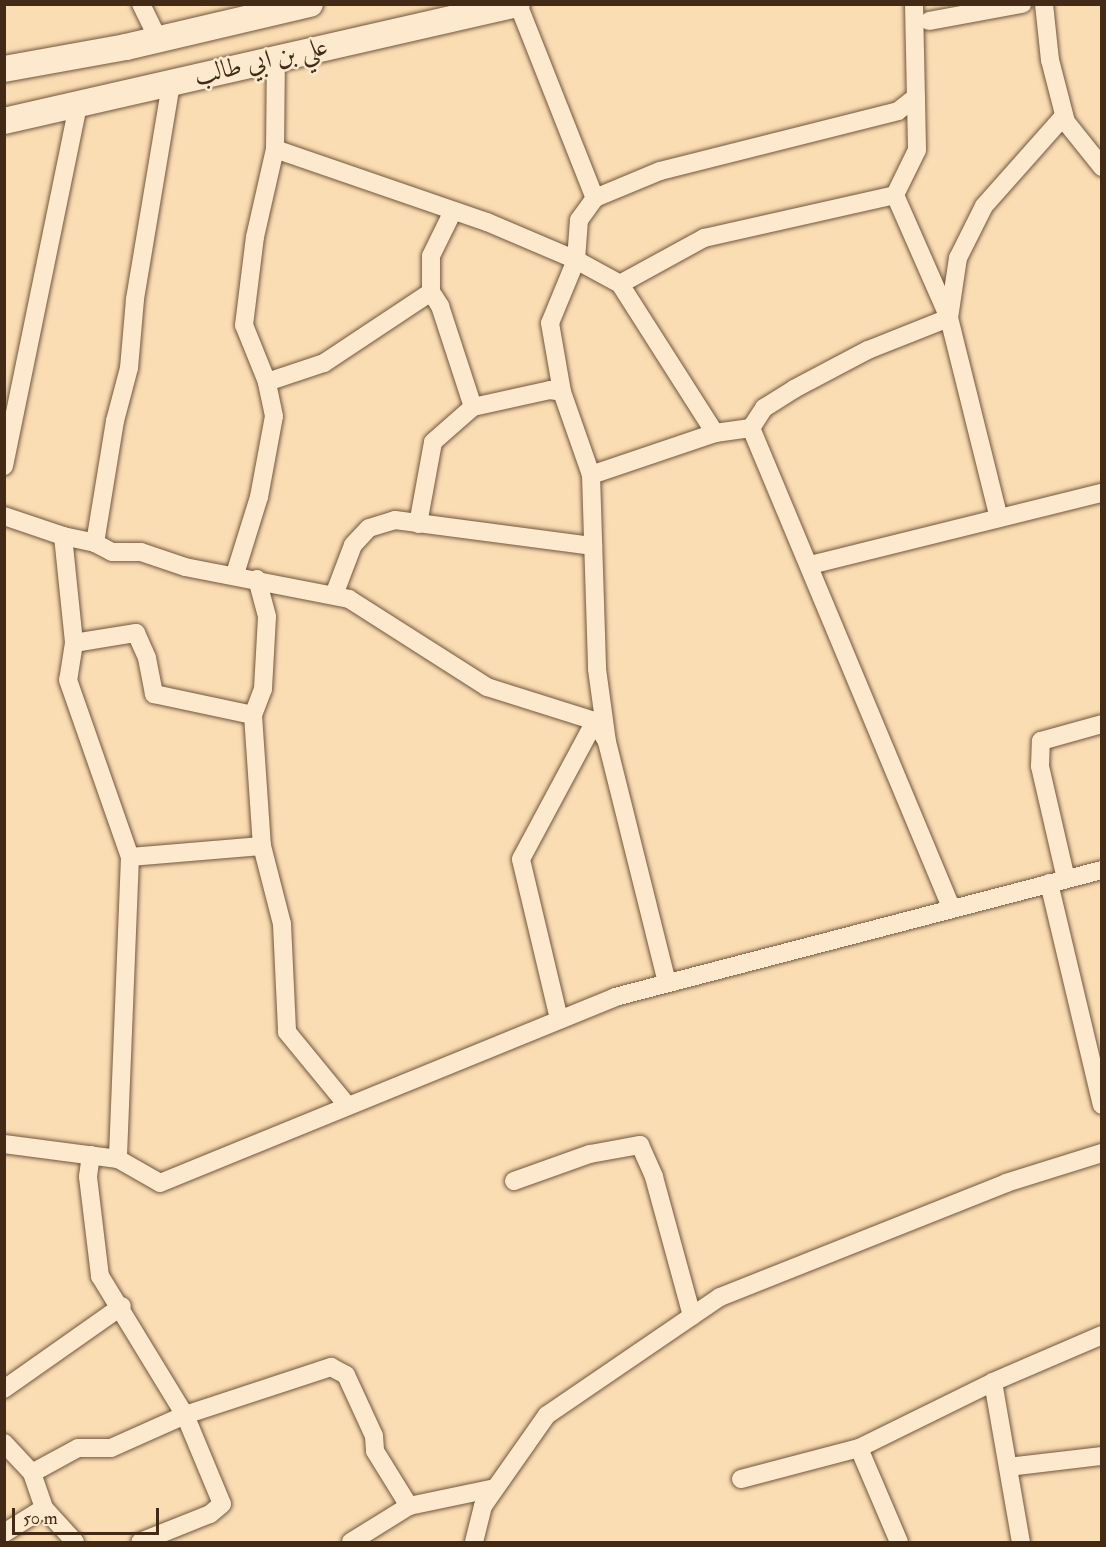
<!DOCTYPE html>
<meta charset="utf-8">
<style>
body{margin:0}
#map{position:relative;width:1106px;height:1547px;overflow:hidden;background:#fbddb3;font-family:"IM FELL Double Pica",Amiri,serif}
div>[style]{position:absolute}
.roads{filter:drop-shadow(0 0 2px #71573d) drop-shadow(0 0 2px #71573d)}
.street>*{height:18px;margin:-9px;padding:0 9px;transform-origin:9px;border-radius:9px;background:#fce9ce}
.secondary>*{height:26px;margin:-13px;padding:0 13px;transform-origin:13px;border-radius:13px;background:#fce9ce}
span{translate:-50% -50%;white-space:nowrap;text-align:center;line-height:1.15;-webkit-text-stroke:5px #fce9ce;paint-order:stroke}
.street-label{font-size:26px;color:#432a16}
.frame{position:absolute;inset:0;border:6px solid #432a16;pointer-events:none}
.scale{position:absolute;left:12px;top:1508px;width:147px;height:27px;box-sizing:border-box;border:3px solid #432a16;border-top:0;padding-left:8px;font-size:18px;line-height:21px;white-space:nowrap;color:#432a16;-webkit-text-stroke:4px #fce9ce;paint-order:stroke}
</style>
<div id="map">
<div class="roads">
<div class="street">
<i style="left:141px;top:4px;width:39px;rotate:64deg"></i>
<i style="left:518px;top:4px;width:209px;rotate:68.4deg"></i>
<i style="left:595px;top:198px;width:27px;rotate:126deg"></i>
<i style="left:579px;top:220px;width:40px;rotate:94.3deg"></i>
<i style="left:576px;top:260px;width:50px;rotate:28.6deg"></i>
<i style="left:620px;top:284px;width:177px;rotate:57.5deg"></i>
<i style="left:715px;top:433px;width:36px;rotate:-8deg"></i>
<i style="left:751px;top:428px;width:519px;rotate:67.34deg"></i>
<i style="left:914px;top:4px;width:146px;rotate:88.8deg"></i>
<i style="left:917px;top:150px;width:50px;rotate:116.1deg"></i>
<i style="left:895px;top:195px;width:134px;rotate:66.3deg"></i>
<i style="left:949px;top:318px;width:206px;rotate:76deg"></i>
<i style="left:1044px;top:4px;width:56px;rotate:83.9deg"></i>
<i style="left:1050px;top:60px;width:64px;rotate:75.5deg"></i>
<i style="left:1066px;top:122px;width:58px;rotate:51.3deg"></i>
<i style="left:929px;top:21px;width:95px;rotate:-10.4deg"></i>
<i style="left:275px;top:149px;width:224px;rotate:19deg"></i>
<i style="left:487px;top:222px;width:97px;rotate:23.1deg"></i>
<i style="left:576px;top:260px;width:68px;rotate:112.4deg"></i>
<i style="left:550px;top:323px;width:70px;rotate:80.1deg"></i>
<i style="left:562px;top:392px;width:88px;rotate:70.7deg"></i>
<i style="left:591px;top:475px;width:194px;rotate:88.2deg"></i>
<i style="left:597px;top:669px;width:74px;rotate:82.2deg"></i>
<i style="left:607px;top:742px;width:248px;rotate:76deg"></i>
<i style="left:595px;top:198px;width:70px;rotate:-22.6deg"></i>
<i style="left:660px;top:171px;width:245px;rotate:-14.1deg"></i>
<i style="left:898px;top:111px;width:23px;rotate:-38deg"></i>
<i style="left:453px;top:211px;width:50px;rotate:116.1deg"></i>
<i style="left:431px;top:256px;width:36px;rotate:90deg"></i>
<i style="left:431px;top:292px;width:17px;rotate:57deg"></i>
<i style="left:440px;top:306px;width:106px;rotate:71.9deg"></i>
<i style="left:620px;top:284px;width:96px;rotate:-28.7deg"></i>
<i style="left:704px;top:238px;width:196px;rotate:-12.7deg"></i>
<i style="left:267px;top:382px;width:60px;rotate:-18.4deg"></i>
<i style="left:324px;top:363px;width:128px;rotate:-33.6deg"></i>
<i style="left:751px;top:428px;width:24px;rotate:-57deg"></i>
<i style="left:764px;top:408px;width:36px;rotate:-32deg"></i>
<i style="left:794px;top:389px;width:84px;rotate:-27.8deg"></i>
<i style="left:868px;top:350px;width:87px;rotate:-21.6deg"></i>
<i style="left:949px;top:318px;width:61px;rotate:-81.5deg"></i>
<i style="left:958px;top:258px;width:58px;rotate:-63.4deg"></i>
<i style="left:984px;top:206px;width:120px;rotate:-48.4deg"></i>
<i style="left:4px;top:466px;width:368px;rotate:-78.4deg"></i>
<i style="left:591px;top:475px;width:131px;rotate:-18.7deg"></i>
<i style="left:4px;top:516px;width:62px;rotate:18.7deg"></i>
<i style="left:63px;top:536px;width:108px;rotate:84.1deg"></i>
<i style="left:74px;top:643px;width:37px;rotate:99deg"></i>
<i style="left:68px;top:680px;width:188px;rotate:70.7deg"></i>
<i style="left:130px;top:857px;width:302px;rotate:92.3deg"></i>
<i style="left:118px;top:1159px;width:115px;rotate:-172.5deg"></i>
<i style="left:418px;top:524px;width:83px;rotate:-79.6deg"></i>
<i style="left:433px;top:442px;width:53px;rotate:-41.2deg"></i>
<i style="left:473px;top:407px;width:79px;rotate:-12.4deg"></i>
<i style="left:550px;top:390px;width:12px;rotate:9deg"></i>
<i style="left:63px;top:536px;width:33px;rotate:12deg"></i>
<i style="left:95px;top:543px;width:19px;rotate:28deg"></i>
<i style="left:112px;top:552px;width:29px"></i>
<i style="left:141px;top:552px;width:46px;rotate:18.8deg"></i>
<i style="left:185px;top:567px;width:167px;rotate:11deg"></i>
<i style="left:349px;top:599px;width:164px;rotate:32.5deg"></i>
<i style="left:487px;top:687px;width:113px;rotate:17.5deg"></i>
<i style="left:595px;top:721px;width:20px;rotate:60deg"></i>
<i style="left:95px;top:543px;width:124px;rotate:-80.7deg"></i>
<i style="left:115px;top:421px;width:55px;rotate:-75.2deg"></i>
<i style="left:129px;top:368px;width:69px;rotate:-85deg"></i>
<i style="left:135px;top:299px;width:219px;rotate:-80.5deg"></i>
<i style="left:810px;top:565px;width:301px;rotate:-13.9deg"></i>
<i style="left:235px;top:574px;width:81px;rotate:-72.7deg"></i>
<i style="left:259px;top:497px;width:82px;rotate:-79.5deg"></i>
<i style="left:274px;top:416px;width:35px;rotate:-102deg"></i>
<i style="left:267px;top:382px;width:61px;rotate:-112deg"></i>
<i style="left:244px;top:325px;width:89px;rotate:-82.9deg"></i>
<i style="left:255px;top:237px;width:90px;rotate:-77.2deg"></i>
<i style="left:275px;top:149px;width:92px;rotate:-89.4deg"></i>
<i style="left:257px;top:579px;width:39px;rotate:75deg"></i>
<i style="left:267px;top:617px;width:72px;rotate:93.2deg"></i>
<i style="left:263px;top:689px;width:28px;rotate:111deg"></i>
<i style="left:253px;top:715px;width:131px;rotate:86.1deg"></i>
<i style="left:262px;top:846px;width:81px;rotate:75.6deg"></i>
<i style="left:282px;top:924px;width:108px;rotate:87.3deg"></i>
<i style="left:287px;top:1032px;width:94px;rotate:50.6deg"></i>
<i style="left:334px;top:595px;width:53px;rotate:-69.2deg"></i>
<i style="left:353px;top:545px;width:23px;rotate:-47deg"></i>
<i style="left:369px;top:528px;width:27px;rotate:-17deg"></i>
<i style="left:395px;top:520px;width:200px;rotate:7.5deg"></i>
<i style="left:74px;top:643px;width:63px;rotate:-9.2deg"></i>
<i style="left:136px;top:633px;width:27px;rotate:66deg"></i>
<i style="left:147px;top:658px;width:37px;rotate:79deg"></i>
<i style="left:154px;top:694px;width:101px;rotate:12deg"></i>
<i style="left:130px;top:857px;width:132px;rotate:-4.8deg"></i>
<i style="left:1066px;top:879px;width:116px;rotate:-103deg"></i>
<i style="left:1040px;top:766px;width:25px;rotate:-88deg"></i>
<i style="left:1041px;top:741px;width:63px;rotate:-15.6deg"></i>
<i style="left:1049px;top:883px;width:228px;rotate:76.6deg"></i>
<i style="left:559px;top:1019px;width:164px;rotate:-103.4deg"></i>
<i style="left:521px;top:859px;width:157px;rotate:-61.8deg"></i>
<i style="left:91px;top:1155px;width:22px;rotate:98deg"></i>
<i style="left:88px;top:1177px;width:100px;rotate:83.1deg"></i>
<i style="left:100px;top:1276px;width:163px;rotate:58.6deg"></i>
<i style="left:185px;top:1415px;width:96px;rotate:67.4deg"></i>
<i style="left:222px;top:1504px;width:16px;rotate:140deg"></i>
<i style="left:210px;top:1514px;width:75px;rotate:158.2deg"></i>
<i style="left:118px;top:1159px;width:48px;rotate:29.7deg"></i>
<i style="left:160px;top:1183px;width:492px;rotate:-22.2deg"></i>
<i style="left:615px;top:997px;width:503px;rotate:-14.62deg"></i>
<i style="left:514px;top:1181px;width:81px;rotate:-19.6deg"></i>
<i style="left:590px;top:1154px;width:51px;rotate:-10.2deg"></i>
<i style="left:640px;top:1145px;width:35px;rotate:66deg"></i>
<i style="left:654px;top:1177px;width:144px;rotate:74.7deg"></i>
<i style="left:993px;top:1382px;width:162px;rotate:80.1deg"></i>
<i style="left:4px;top:1389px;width:144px;rotate:-35.1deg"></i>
<i style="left:4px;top:1443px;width:41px;rotate:47deg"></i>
<i style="left:32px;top:1473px;width:37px;rotate:71deg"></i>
<i style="left:44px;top:1508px;width:46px;rotate:47.6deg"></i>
<i style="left:1008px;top:1467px;width:95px;rotate:-6.7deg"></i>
<i style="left:32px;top:1473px;width:52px;rotate:-28.5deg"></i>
<i style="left:78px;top:1448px;width:33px"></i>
<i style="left:111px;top:1448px;width:81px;rotate:-24deg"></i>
<i style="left:185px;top:1415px;width:154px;rotate:-18.2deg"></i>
<i style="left:331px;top:1367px;width:17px;rotate:28deg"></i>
<i style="left:346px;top:1375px;width:67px;rotate:65.3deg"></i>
<i style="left:374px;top:1436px;width:15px;rotate:86deg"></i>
<i style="left:375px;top:1451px;width:65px;rotate:58.3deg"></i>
<i style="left:741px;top:1479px;width:122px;rotate:-14.7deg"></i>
<i style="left:4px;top:1533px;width:47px;rotate:-32deg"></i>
<i style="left:351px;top:1542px;width:68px;rotate:-31.8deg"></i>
<i style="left:409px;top:1506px;width:88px;rotate:-11.8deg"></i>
<i style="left:474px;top:1542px;width:37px;rotate:-76deg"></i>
<i style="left:483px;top:1506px;width:111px;rotate:-54.9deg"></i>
<i style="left:547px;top:1415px;width:209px;rotate:-34.3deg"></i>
<i style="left:720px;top:1297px;width:308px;rotate:-21.7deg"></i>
<i style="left:1006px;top:1183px;width:101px;rotate:-17.4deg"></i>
<i style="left:899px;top:1542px;width:102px;rotate:-113.1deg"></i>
<i style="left:859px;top:1448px;width:149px;rotate:-26.2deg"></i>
<i style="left:993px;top:1382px;width:119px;rotate:-23.3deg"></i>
</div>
<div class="secondary">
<i style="left:4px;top:69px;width:124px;rotate:-10.2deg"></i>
<i style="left:126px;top:47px;width:189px;rotate:-13.2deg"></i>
<i style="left:4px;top:121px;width:526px;rotate:-12.85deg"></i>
</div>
</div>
<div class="street-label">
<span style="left:261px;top:62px;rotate:-13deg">علي بن ابي طالب</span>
</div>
<div class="frame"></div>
<div class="scale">50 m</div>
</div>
